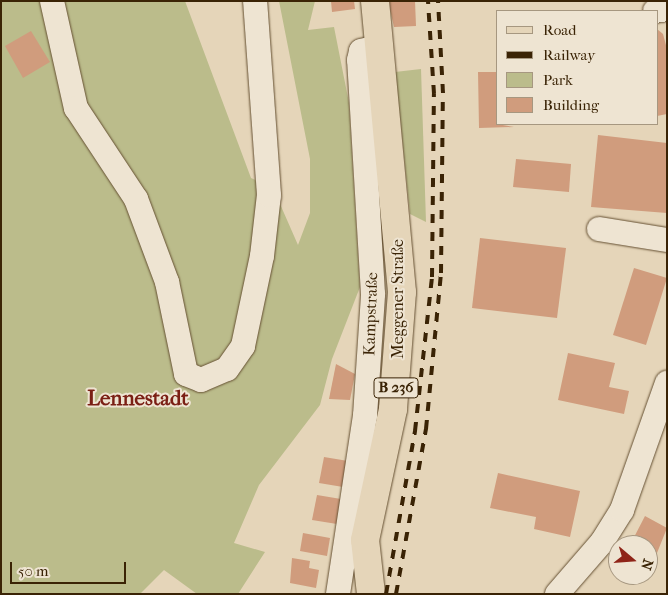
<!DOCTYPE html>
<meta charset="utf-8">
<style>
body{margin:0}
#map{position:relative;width:668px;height:595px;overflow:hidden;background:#e5d5b9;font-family:"IM FELL French Canon",serif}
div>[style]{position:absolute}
.green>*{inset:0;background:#bbbc8b}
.building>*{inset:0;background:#d09c7d}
.roads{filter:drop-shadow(0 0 1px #655032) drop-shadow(0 0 1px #655032)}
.minor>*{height:24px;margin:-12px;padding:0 12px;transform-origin:12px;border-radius:12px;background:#eee4d2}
.major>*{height:28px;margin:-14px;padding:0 14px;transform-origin:14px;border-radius:14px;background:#e5d5b9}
.rail>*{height:4px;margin-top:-2px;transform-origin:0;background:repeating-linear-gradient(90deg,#3a2305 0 9px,transparent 0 18px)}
span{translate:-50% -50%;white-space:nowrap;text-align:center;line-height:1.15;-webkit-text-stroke:4px #eee4d2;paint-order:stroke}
.shield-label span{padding:1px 4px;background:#eee4d2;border:1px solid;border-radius:4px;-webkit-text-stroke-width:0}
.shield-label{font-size:15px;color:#3a2305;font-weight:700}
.street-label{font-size:16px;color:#3a2305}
.district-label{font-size:21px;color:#7a1f14;font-weight:700}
.frame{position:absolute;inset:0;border:2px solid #3a2305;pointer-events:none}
.legend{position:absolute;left:496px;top:10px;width:162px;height:115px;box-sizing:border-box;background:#eee4d2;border:1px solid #a69780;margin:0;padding:6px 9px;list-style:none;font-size:15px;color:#3a2305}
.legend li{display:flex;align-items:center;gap:10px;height:25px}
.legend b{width:25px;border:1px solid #a69780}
.north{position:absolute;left:608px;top:535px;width:50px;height:50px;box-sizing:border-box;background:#eee4d2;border:1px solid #a69780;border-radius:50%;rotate:108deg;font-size:14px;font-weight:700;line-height:20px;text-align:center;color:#3a2305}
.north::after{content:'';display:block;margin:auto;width:18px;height:22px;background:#8f2418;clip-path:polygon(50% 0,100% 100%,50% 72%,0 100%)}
.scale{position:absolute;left:10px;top:562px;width:116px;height:22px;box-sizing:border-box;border:2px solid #3a2305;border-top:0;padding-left:6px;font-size:15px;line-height:18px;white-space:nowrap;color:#3a2305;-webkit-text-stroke:4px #eee4d2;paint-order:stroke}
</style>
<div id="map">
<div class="green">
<i style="clip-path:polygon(1px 1px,185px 1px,251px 178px,273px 188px,298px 245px,310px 213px,310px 159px,279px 1px,315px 1px,308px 30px,334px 27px,349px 103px,360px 287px,332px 359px,320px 405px,259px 485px,234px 543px,265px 552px,238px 594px,197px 594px,164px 570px,140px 594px,1px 594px)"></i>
<i style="clip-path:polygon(421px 69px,426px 222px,410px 214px,395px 72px)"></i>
</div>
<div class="building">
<i style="clip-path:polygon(331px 1px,354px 1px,355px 9px,332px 12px)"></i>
<i style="clip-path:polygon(388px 1px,415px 1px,416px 26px,394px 27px)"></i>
<i style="clip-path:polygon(657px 29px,663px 34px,667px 49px,667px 114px,657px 116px)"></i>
<i style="clip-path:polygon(31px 31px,50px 62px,23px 78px,5px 46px)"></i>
<i style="clip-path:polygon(478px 72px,497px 72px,497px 124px,514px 127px,479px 128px)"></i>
<i style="clip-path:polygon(598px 135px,667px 143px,667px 213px,591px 207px)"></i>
<i style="clip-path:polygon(516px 159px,571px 164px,569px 192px,513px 187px)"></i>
<i style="clip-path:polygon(480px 238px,566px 248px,557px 318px,472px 308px)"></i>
<i style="clip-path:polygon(634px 268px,667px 278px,646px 345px,613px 335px)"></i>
<i style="clip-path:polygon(568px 353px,615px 363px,609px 387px,629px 391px,624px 414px,558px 400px)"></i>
<i style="clip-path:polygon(336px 364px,355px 374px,350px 400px,329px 399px)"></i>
<i style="clip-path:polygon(324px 457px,348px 461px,343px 487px,319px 483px)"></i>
<i style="clip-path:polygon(498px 473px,580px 491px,570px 537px,534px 529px,536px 517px,490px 508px)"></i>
<i style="clip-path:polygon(317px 495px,341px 499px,337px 524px,312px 520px)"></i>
<i style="clip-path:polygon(645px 516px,667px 528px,651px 568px,648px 545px,630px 545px)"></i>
<i style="clip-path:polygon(303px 533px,330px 538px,327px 556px,300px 551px)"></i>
<i style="clip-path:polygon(292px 558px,310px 561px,309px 568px,319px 570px,316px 588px,290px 583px)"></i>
</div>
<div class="roads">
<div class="minor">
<i style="left:52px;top:1px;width:110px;rotate:77.4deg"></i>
<i style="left:76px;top:108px;width:109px;rotate:56.6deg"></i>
<i style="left:136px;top:199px;width:89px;rotate:69.5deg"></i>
<i style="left:167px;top:282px;width:94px;rotate:78.3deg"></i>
<i style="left:186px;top:374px;width:16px;rotate:22deg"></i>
<i style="left:201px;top:380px;width:28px;rotate:-23deg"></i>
<i style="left:227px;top:369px;width:28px;rotate:-55deg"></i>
<i style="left:243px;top:346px;width:92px;rotate:-78.1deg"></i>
<i style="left:262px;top:256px;width:61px;rotate:-83.5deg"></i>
<i style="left:269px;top:195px;width:195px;rotate:-94.1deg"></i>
<i style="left:655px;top:11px;width:12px;rotate:-9deg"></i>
<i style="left:599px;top:229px;width:69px;rotate:9.2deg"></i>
<i style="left:338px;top:594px;width:180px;rotate:-81.4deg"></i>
<i style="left:365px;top:416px;width:122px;rotate:-86.2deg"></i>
<i style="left:373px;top:294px;width:234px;rotate:-93.4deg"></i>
<i style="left:359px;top:60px;width:9px;rotate:-77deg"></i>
<i style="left:361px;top:51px;width:18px;rotate:-13deg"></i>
<i style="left:557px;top:594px;width:69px;rotate:-49.1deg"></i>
<i style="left:602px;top:542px;width:38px;rotate:-58deg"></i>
<i style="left:622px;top:510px;width:135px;rotate:-70.5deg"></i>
</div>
<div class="major">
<i style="left:371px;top:594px;width:54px;rotate:-96.3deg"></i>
<i style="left:365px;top:540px;width:134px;rotate:-77.9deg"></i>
<i style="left:393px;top:409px;width:117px;rotate:-85.6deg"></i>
<i style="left:402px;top:292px;width:292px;rotate:-95.3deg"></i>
</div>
</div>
<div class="rail">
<i style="left:386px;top:594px;width:166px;rotate:-79.9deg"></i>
<i style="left:415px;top:431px;width:155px;rotate:-83.7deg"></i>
<i style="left:432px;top:277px;width:183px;rotate:-89.4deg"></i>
<i style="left:434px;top:94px;width:93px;rotate:-93.7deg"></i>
<i style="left:396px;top:594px;width:168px;rotate:-79.7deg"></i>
<i style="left:426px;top:429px;width:157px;rotate:-84.5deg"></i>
<i style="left:441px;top:273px;width:180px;rotate:-89.4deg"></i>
<i style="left:443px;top:93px;width:92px;rotate:-93.1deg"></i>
</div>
<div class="shield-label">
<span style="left:396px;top:388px">B 236</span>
</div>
<div class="street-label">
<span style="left:398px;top:299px;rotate:-90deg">Meggener Straße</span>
<span style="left:371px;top:314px;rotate:-88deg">Kampstraße</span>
</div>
<div class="district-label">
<span style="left:138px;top:398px">Lennestadt</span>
</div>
<div class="frame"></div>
<ul class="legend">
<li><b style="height:6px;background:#e5d5b9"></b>Road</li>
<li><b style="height:6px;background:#3a2305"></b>Railway</li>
<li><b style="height:14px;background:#bbbc8b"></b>Park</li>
<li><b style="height:14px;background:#d09c7d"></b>Building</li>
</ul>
<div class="north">N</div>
<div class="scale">50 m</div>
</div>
